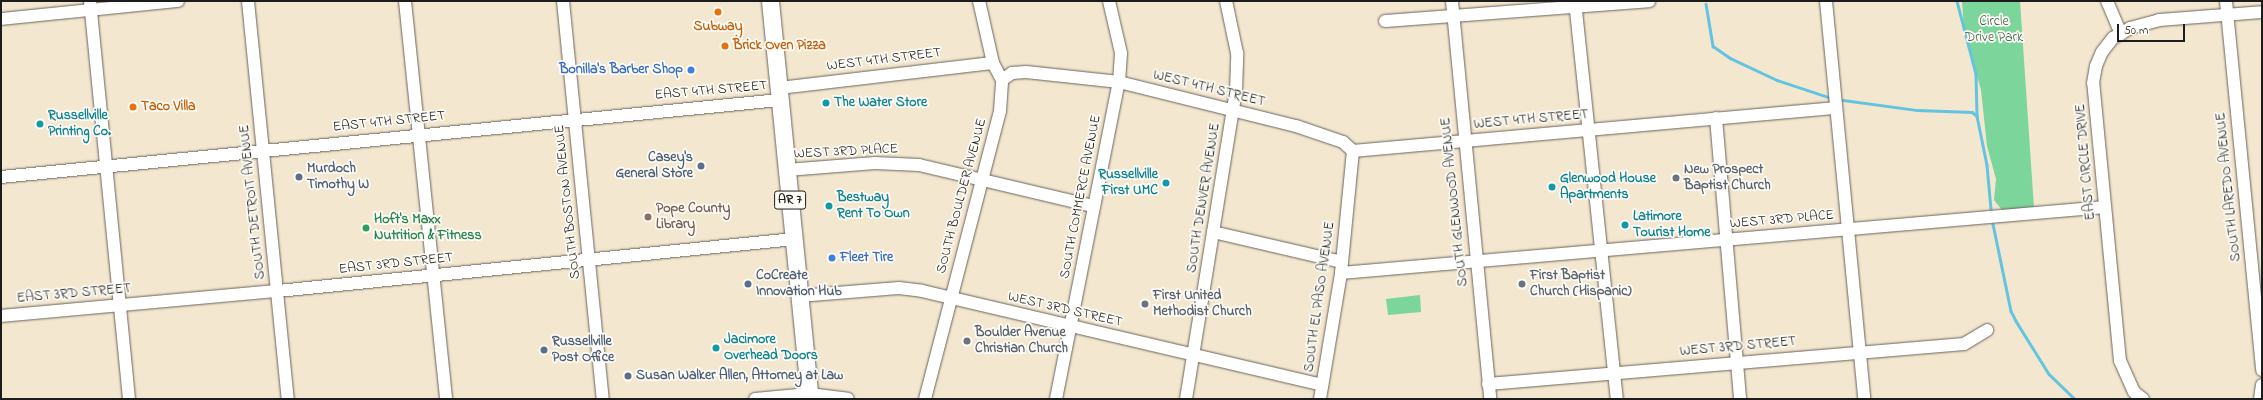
<!DOCTYPE html>
<style>
body{margin:0}
#map{position:relative;width:2263px;height:400px;overflow:hidden;background:#f4e7cf;font-family:"Indie Flower",sans-serif}
div>[style]{position:absolute}
.green>*{inset:0;background:#7cd59a}
.stream>*{height:2.5px;margin:-1.25px;padding:0 1.25px;transform-origin:1.25px;border-radius:1.25px;background:#63c4e1}
.roads{filter:drop-shadow(0 0 1px #68635b) drop-shadow(0 0 1px #68635b)}
.minor>*{height:12px;margin:-6px;padding:0 6px;transform-origin:6px;border-radius:6px;background:#fff}
.highway>*{height:17px;margin:-8.5px;padding:0 8.5px;transform-origin:8.5px;border-radius:8.5px;background:#fff}
.dots>*{width:11px;height:11px;translate:-50% -50%;box-sizing:border-box;border:2px solid #fdfcf7;border-radius:50%}
span{translate:-50% -50%;white-space:nowrap;text-align:center;line-height:1.15;-webkit-text-stroke:3.5px #fdfcf7;paint-order:stroke}
.shield-label span{padding:1px 3px;background:#fdfcf7;border:1px solid;border-radius:3px;-webkit-text-stroke-width:0}
.shield-label{font-size:13px;color:#1c1c1c;font-weight:700}
.park-label{font-size:14px;color:#3e5d48}
.food-label{font-size:14px;color:#c56008;font-weight:700}
.left{translate:0 -50%;text-align:left}
.street-label{font-size:14px;color:#1c1c1c}
.shop-label{font-size:14px;color:#366cbe;font-weight:700}
.right{translate:-100% -50%;text-align:right}
.culture-label{font-size:14px;color:#0d838f;font-weight:700}
.service-label{font-size:14px;color:#4e5e75;font-weight:700}
.worship-label{font-size:14px;color:#5b616d;font-weight:700}
.education-label{font-size:14px;color:#785e54;font-weight:700}
.leisure-label{font-size:14px;color:#27864d;font-weight:700}
.frame{position:absolute;inset:0;border:2px solid #1c1c1c;pointer-events:none}
.scale{position:absolute;left:2117px;top:24px;width:68px;height:18px;box-sizing:border-box;border:2px solid #1c1c1c;border-top:0;padding-left:5px;font-size:12px;line-height:14px;white-space:nowrap;color:#1c1c1c;-webkit-text-stroke:3px #fdfcf7;paint-order:stroke}
</style>
<div id="map">
<div class="green">
<i style="clip-path:polygon(1962px 1px,2020px 1px,2034px 208px,2002px 210px,1994px 200px,1996px 179px,1987px 146px,1981px 90px,1964px 30px)"></i>
<i style="clip-path:polygon(1420px 295px,1421px 312px,1388px 315px,1386px 299px)"></i>
</div>
<div class="stream">
<i style="left:1957px;top:1px;width:75px;rotate:75.4deg"></i>
<i style="left:1976px;top:74px;width:42px;rotate:88.6deg"></i>
<i style="left:1706px;top:4px;width:43px;rotate:80.5deg"></i>
<i style="left:1713px;top:46px;width:21px;rotate:35deg"></i>
<i style="left:1730px;top:58px;width:52px;rotate:25.1deg"></i>
<i style="left:1777px;top:80px;width:54px;rotate:18.4deg"></i>
<i style="left:1843px;top:100px;width:75px;rotate:7.7deg"></i>
<i style="left:1917px;top:110px;width:55px;rotate:2.1deg"></i>
<i style="left:1972px;top:112px;width:6px;rotate:39deg"></i>
<i style="left:1977px;top:116px;width:50px;rotate:78.5deg"></i>
<i style="left:1987px;top:165px;width:44px;rotate:84.8deg"></i>
<i style="left:1993px;top:224px;width:89px;rotate:78.3deg"></i>
<i style="left:2011px;top:311px;width:11px;rotate:63deg"></i>
<i style="left:2016px;top:321px;width:62px;rotate:58.1deg"></i>
<i style="left:2049px;top:374px;width:36px;rotate:44deg"></i>
</div>
<div class="roads">
<div class="minor">
<i style="left:90px;top:1px;width:400px;rotate:84.4deg"></i>
<i style="left:248px;top:1px;width:400px;rotate:84.3deg"></i>
<i style="left:405px;top:1px;width:400px;rotate:84.1deg"></i>
<i style="left:563px;top:1px;width:400px;rotate:84.3deg"></i>
<i style="left:1452px;top:1px;width:400px;rotate:84.5deg"></i>
<i style="left:1575px;top:1px;width:400px;rotate:84deg"></i>
<i style="left:1826px;top:1px;width:400px;rotate:84.5deg"></i>
<i style="left:2107px;top:1px;width:36px;rotate:67deg"></i>
<i style="left:2226px;top:1px;width:371px;rotate:84.4deg"></i>
<i style="left:1px;top:19px;width:178px;rotate:-5.8deg"></i>
<i style="left:1385px;top:21px;width:265px;rotate:-4.3deg"></i>
<i style="left:1002px;top:80px;width:12px;rotate:-35deg"></i>
<i style="left:1012px;top:73px;width:14px;rotate:-4deg"></i>
<i style="left:1026px;top:72px;width:94px;rotate:6.1deg"></i>
<i style="left:1119px;top:82px;width:182px;rotate:14deg"></i>
<i style="left:1296px;top:126px;width:50px;rotate:18.8deg"></i>
<i style="left:1343px;top:142px;width:13px;rotate:42deg"></i>
<i style="left:1353px;top:151px;width:485px;rotate:-5.1deg"></i>
<i style="left:779px;top:88px;width:215px;rotate:-6.7deg"></i>
<i style="left:1716px;top:118px;width:282px;rotate:85.1deg"></i>
<i style="left:787px;top:170px;width:88px;rotate:-4.5deg"></i>
<i style="left:875px;top:163px;width:44px;rotate:2.6deg"></i>
<i style="left:919px;top:165px;width:179px;rotate:13.3deg"></i>
<i style="left:1px;top:177px;width:783px;rotate:-5.65deg"></i>
<i style="left:1213px;top:232px;width:132px;rotate:13.1deg"></i>
<i style="left:1341px;top:273px;width:767px;rotate:-4.94deg"></i>
<i style="left:799px;top:296px;width:100px;rotate:-4.6deg"></i>
<i style="left:899px;top:288px;width:23px;rotate:7deg"></i>
<i style="left:922px;top:291px;width:411px;rotate:13.2deg"></i>
<i style="left:1px;top:316px;width:278px;rotate:-5.2deg"></i>
<i style="left:278px;top:291px;width:519px;rotate:-5.75deg"></i>
<i style="left:1488px;top:384px;width:478px;rotate:-4.8deg"></i>
<i style="left:1964px;top:344px;width:27px;rotate:-31deg"></i>
<i style="left:755px;top:399px;width:54px;rotate:-5.3deg"></i>
<i style="left:809px;top:394px;width:39px;rotate:7deg"></i>
<i style="left:925px;top:399px;width:298px;rotate:-75.4deg"></i>
<i style="left:1000px;top:111px;width:31px;rotate:-86deg"></i>
<i style="left:1002px;top:80px;width:19px;rotate:-118deg"></i>
<i style="left:993px;top:63px;width:64px;rotate:-102.7deg"></i>
<i style="left:1056px;top:399px;width:323px;rotate:-78.8deg"></i>
<i style="left:1119px;top:82px;width:29px;rotate:-86deg"></i>
<i style="left:1121px;top:53px;width:53px;rotate:-103deg"></i>
<i style="left:1186px;top:399px;width:312px;rotate:-80.8deg"></i>
<i style="left:1236px;top:91px;width:38px;rotate:-88deg"></i>
<i style="left:1237px;top:53px;width:53px;rotate:-101.9deg"></i>
<i style="left:1320px;top:399px;width:128px;rotate:-80.5deg"></i>
<i style="left:1341px;top:273px;width:123px;rotate:-84.4deg"></i>
<i style="left:2143px;top:399px;width:11px;rotate:-142deg"></i>
<i style="left:2134px;top:392px;width:34px;rotate:-114deg"></i>
<i style="left:2120px;top:361px;width:279px;rotate:-95.5deg"></i>
<i style="left:2093px;top:83px;width:17px;rotate:-80deg"></i>
<i style="left:2096px;top:66px;width:15px;rotate:-67deg"></i>
<i style="left:2102px;top:52px;width:18px;rotate:-52deg"></i>
<i style="left:2113px;top:38px;width:20px;rotate:-30deg"></i>
<i style="left:2130px;top:28px;width:30px;rotate:-15deg"></i>
<i style="left:2159px;top:20px;width:103px;rotate:-4.4deg"></i>
<i style="left:2260px;top:399px;width:14px;rotate:-82deg"></i>
</div>
<div class="highway">
<i style="left:770px;top:1px;width:400px;rotate:84.3deg"></i>
</div>
</div>
<div class="dots">
<i style="left:718px;top:12px;background:#e8710a"></i>
<i style="left:725px;top:46px;background:#e8710a"></i>
<i style="left:691px;top:70px;background:#3f7fe0"></i>
<i style="left:826px;top:103px;background:#0f9aa8"></i>
<i style="left:133px;top:107px;background:#e8710a"></i>
<i style="left:40px;top:124px;background:#0f9aa8"></i>
<i style="left:701px;top:166px;background:#5c6f8a"></i>
<i style="left:299px;top:177px;background:#5c6f8a"></i>
<i style="left:1676px;top:178px;background:#6b7280"></i>
<i style="left:1166px;top:183px;background:#0f9aa8"></i>
<i style="left:1552px;top:187px;background:#0f9aa8"></i>
<i style="left:829px;top:206px;background:#0f9aa8"></i>
<i style="left:648px;top:217px;background:#8d6e63"></i>
<i style="left:1625px;top:225px;background:#0f9aa8"></i>
<i style="left:366px;top:228px;background:#2e9e5b"></i>
<i style="left:832px;top:258px;background:#3f7fe0"></i>
<i style="left:748px;top:284px;background:#5c6f8a"></i>
<i style="left:1522px;top:284px;background:#6b7280"></i>
<i style="left:1145px;top:304px;background:#6b7280"></i>
<i style="left:967px;top:341px;background:#6b7280"></i>
<i style="left:716px;top:348px;background:#0f9aa8"></i>
<i style="left:544px;top:350px;background:#5c6f8a"></i>
<i style="left:628px;top:376px;background:#5c6f8a"></i>
</div>
<div class="shield-label">
<span style="left:790px;top:200px">AR 7</span>
</div>
<div class="park-label">
<span style="left:1994px;top:30px">Circle<br>Drive Park</span>
</div>
<div class="food-label">
<span style="left:718px;top:27px">Subway</span>
<span class="left" style="left:733px;top:46px">Brick Oven Pizza</span>
<span class="left" style="left:141px;top:107px">Taco Villa</span>
</div>
<div class="street-label">
<span style="left:884px;top:60px;rotate:-7deg">WEST 4TH STREET</span>
<span style="left:1209px;top:89px;rotate:14deg">WEST 4TH STREET</span>
<span style="left:711px;top:91px;rotate:-5deg">EAST 4TH STREET</span>
<span style="left:1531px;top:120px;rotate:-5deg">WEST 4TH STREET</span>
<span style="left:389px;top:122px;rotate:-6deg">EAST 4TH STREET</span>
<span style="left:846px;top:152px;rotate:-3deg">WEST 3RD PLACE</span>
<span style="left:2086px;top:162px;rotate:-95deg">EAST CIRCLE DRIVE</span>
<span style="left:2229px;top:187px;rotate:-96deg">SOUTH LAREDO AVENUE</span>
<span style="left:962px;top:196px;rotate:-75deg">SOUTH BOULDER AVENUE</span>
<span style="left:1081px;top:197px;rotate:-79deg">SOUTH COMMERCE AVENUE</span>
<span style="left:1204px;top:198px;rotate:-81deg">SOUTH DENVER AVENUE</span>
<span style="left:253px;top:202px;rotate:-96deg">SOUTH DETROIT AVENUE</span>
<span style="left:568px;top:202px;rotate:-96deg">SOUTH BOSTON AVENUE</span>
<span style="left:1455px;top:202px;rotate:-96deg">SOUTH GLENWOOD AVENUE</span>
<span style="left:1782px;top:220px;rotate:-5deg">WEST 3RD PLACE</span>
<span style="left:396px;top:264px;rotate:-6deg">EAST 3RD STREET</span>
<span style="left:74px;top:294px;rotate:-5deg">EAST 3RD STREET</span>
<span style="left:1320px;top:297px;rotate:-82deg">SOUTH EL PASO AVENUE</span>
<span style="left:1065px;top:310px;rotate:13deg">WEST 3RD STREET</span>
<span style="left:1738px;top:347px;rotate:-5deg">WEST 3RD STREET</span>
</div>
<div class="shop-label">
<span class="right" style="left:683px;top:70px">Bonilla's Barber Shop</span>
<span class="left" style="left:840px;top:258px">Fleet Tire</span>
</div>
<div class="culture-label">
<span class="left" style="left:834px;top:103px">The Water Store</span>
<span class="left" style="left:48px;top:124px">Russellville<br>Printing Co.</span>
<span class="right" style="left:1158px;top:183px">Russellville<br>First UMC</span>
<span class="left" style="left:1560px;top:187px">Glenwood House<br>Apartments</span>
<span class="left" style="left:837px;top:206px">Bestway<br>Rent To Own</span>
<span class="left" style="left:1633px;top:225px">Latimore<br>Tourist Home</span>
<span class="left" style="left:724px;top:348px">Jacimore<br>Overhead Doors</span>
</div>
<div class="service-label">
<span class="right" style="left:693px;top:166px">Casey's<br>General Store</span>
<span class="left" style="left:307px;top:177px">Murdoch<br>Timothy W</span>
<span class="left" style="left:756px;top:284px">CoCreate<br>Innovation Hub</span>
<span class="left" style="left:552px;top:350px">Russellville<br>Post Office</span>
<span class="left" style="left:636px;top:376px">Susan Walker Allen, Attorney at Law</span>
</div>
<div class="worship-label">
<span class="left" style="left:1684px;top:178px">New Prospect<br>Baptist Church</span>
<span class="left" style="left:1530px;top:284px">First Baptist<br>Church (Hispanic)</span>
<span class="left" style="left:1153px;top:304px">First United<br>Methodist Church</span>
<span class="left" style="left:975px;top:341px">Boulder Avenue<br>Christian Church</span>
</div>
<div class="education-label">
<span class="left" style="left:656px;top:217px">Pope County<br>Library</span>
</div>
<div class="leisure-label">
<span class="left" style="left:374px;top:228px">Hoft's Maxx<br>Nutrition &amp; Fitness</span>
</div>
<div class="frame"></div>
<div class="scale">50 m</div>
</div>
